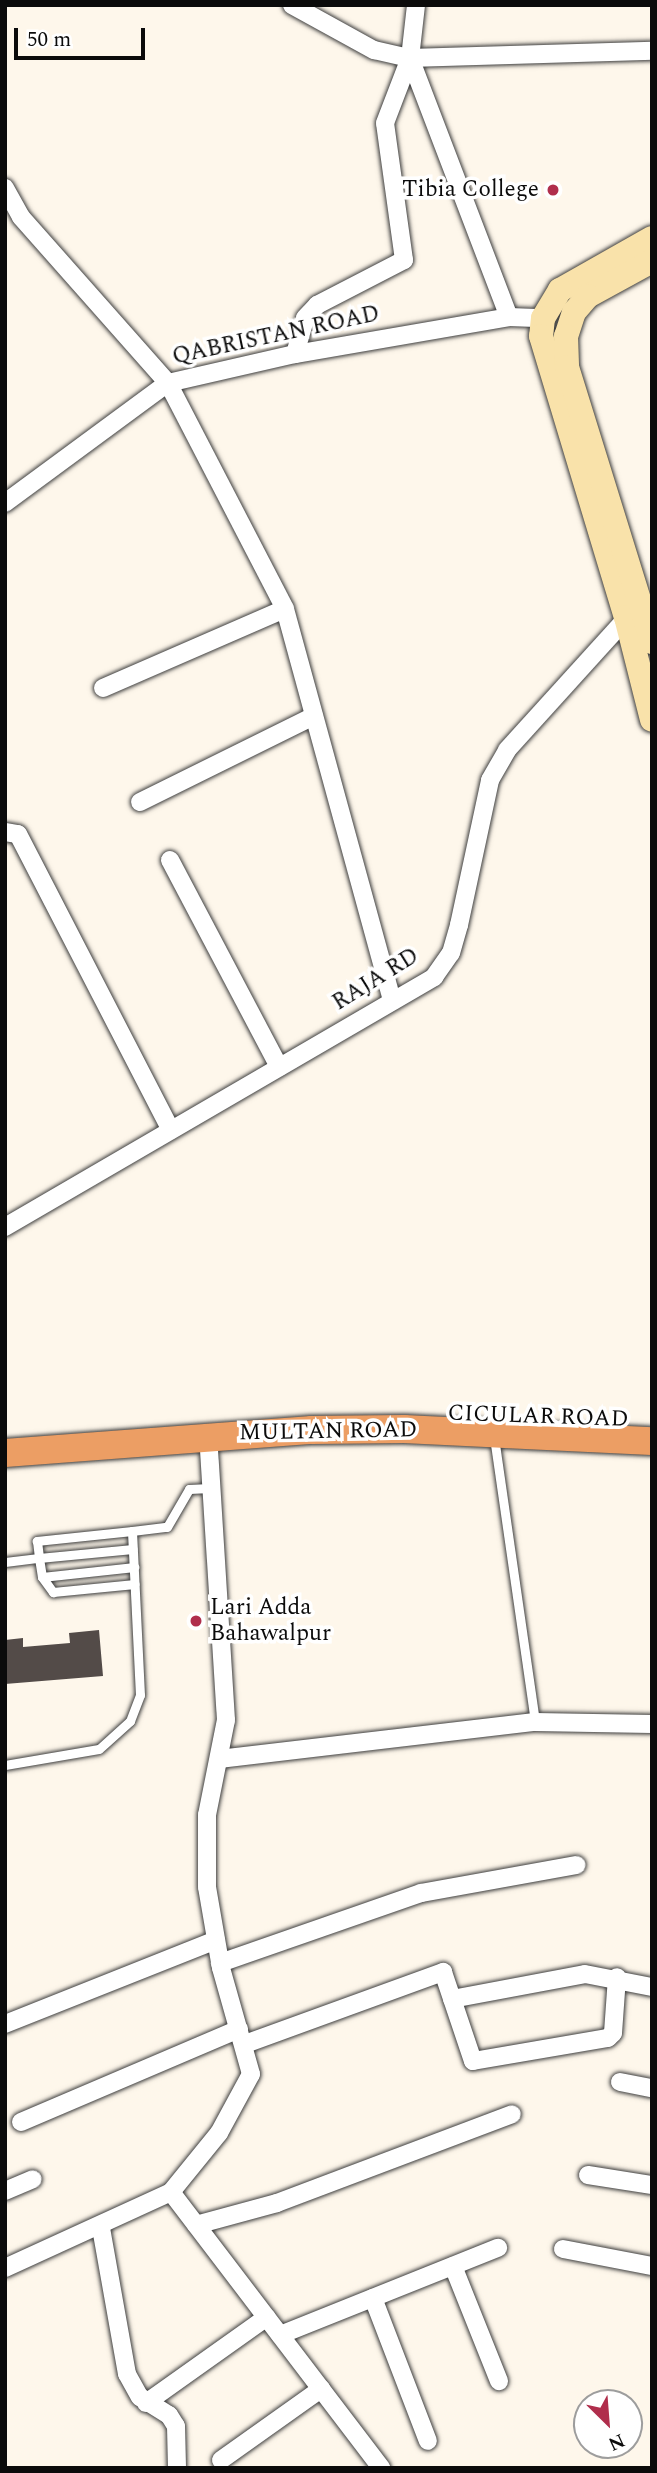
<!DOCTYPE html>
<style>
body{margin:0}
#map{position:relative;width:657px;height:2473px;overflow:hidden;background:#fef7eb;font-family:Spectral,serif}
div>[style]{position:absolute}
.building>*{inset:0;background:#534b48}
.roads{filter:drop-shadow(0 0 2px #3e3e3e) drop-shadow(0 0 2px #3e3e3e)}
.service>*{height:9px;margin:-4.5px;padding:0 4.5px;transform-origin:4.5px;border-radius:4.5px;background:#fff}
.minor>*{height:18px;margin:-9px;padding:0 9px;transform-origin:9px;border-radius:9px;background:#fff}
.secondary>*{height:24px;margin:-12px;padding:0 12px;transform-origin:12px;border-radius:12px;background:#f9e2aa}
.trunk>*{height:28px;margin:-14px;padding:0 14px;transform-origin:14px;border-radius:14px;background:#ec9e64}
.dots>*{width:19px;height:19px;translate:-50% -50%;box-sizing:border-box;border:4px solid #fff;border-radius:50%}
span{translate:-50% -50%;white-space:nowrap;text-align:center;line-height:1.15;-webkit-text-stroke:7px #fff;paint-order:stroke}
.poi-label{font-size:23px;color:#0b0b0b}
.right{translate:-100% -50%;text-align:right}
.left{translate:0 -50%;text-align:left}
.street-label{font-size:23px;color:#0b0b0b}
.frame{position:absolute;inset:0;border:7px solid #0b0b0b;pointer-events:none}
.north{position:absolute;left:573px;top:2389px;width:70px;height:70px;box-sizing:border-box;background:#fff;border:2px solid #9d9d9d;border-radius:50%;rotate:155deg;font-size:19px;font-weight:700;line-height:28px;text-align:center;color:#0b0b0b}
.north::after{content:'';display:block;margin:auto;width:24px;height:32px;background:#b02e4c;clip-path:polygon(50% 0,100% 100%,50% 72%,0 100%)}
.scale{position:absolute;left:14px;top:28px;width:131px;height:32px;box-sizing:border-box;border:4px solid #0b0b0b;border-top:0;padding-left:9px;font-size:21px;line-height:24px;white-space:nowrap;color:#0b0b0b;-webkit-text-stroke:5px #fff;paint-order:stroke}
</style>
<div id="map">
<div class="building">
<i style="clip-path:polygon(99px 1630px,103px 1676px,5px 1684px,5px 1640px,23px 1638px,23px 1647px,70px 1643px,69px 1633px)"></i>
</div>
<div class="roads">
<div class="service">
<i style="left:494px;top:1437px;width:288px;rotate:81.8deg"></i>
<i style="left:132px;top:1531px;width:96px;rotate:174deg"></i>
<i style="left:37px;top:1541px;width:17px;rotate:83deg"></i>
<i style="left:39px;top:1558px;width:94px;rotate:-5.5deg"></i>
<i style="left:5px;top:1562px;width:34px;rotate:-7deg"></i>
<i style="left:39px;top:1558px;width:19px;rotate:81deg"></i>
<i style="left:42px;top:1577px;width:19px;rotate:54deg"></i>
<i style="left:53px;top:1592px;width:82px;rotate:-5.6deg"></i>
<i style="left:42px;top:1577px;width:93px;rotate:-6.2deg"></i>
<i style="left:5px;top:1765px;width:95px;rotate:-9.7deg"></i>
<i style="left:99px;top:1749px;width:42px;rotate:-42.1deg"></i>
<i style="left:130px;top:1721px;width:28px;rotate:-69deg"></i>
<i style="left:140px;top:1695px;width:164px;rotate:-92.8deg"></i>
<i style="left:132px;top:1531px;width:35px;rotate:-7deg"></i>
<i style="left:167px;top:1527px;width:44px;rotate:-59.9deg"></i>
<i style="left:189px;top:1489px;width:21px;rotate:-3deg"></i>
</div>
<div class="minor">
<i style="left:292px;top:5px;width:94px;rotate:28.8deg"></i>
<i style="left:374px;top:50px;width:37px;rotate:13deg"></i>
<i style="left:410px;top:58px;width:242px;rotate:-1.7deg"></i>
<i style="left:410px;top:58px;width:277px;rotate:69.1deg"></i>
<i style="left:509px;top:317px;width:34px;rotate:2deg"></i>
<i style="left:5px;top:188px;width:33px;rotate:61deg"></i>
<i style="left:21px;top:217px;width:222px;rotate:48.5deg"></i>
<i style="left:168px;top:383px;width:254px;rotate:62.6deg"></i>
<i style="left:285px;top:609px;width:406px;rotate:74.7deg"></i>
<i style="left:295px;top:354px;width:37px;rotate:-74deg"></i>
<i style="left:305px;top:318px;width:18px;rotate:-47deg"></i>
<i style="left:317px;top:305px;width:98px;rotate:-27.3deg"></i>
<i style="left:404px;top:260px;width:138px;rotate:-97.9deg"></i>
<i style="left:385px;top:123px;width:70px;rotate:-69deg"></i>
<i style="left:410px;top:58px;width:53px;rotate:-83.5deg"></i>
<i style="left:5px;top:503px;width:202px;rotate:-36.4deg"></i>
<i style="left:168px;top:383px;width:130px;rotate:-12.9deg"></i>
<i style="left:295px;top:354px;width:217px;rotate:-9.8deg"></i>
<i style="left:103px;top:688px;width:198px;rotate:-23.5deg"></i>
<i style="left:140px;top:802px;width:194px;rotate:-26.3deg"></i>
<i style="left:5px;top:832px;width:13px;rotate:9deg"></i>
<i style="left:18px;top:834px;width:333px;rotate:62.7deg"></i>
<i style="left:170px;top:860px;width:234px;rotate:62.2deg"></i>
<i style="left:5px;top:1227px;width:497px;rotate:-30.2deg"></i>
<i style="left:434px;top:977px;width:29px;rotate:-55deg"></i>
<i style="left:451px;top:953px;width:29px;rotate:-74deg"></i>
<i style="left:459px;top:925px;width:148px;rotate:-77.9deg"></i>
<i style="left:490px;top:780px;width:34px;rotate:-60deg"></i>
<i style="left:507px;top:750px;width:186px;rotate:-47.8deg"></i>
<i style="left:219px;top:1759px;width:318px;rotate:-6.7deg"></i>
<i style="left:535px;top:1722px;width:117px;rotate:1deg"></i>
<i style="left:220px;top:1963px;width:213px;rotate:-19.2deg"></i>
<i style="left:421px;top:1893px;width:158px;rotate:-10.2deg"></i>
<i style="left:452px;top:1999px;width:135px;rotate:-10.6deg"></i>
<i style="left:585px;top:1974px;width:68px;rotate:11deg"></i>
<i style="left:5px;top:2024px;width:227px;rotate:-21.7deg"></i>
<i style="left:245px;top:2044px;width:211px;rotate:-20deg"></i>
<i style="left:443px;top:1972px;width:94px;rotate:71.4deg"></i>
<i style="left:473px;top:2061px;width:137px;rotate:-9.7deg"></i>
<i style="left:608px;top:2038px;width:7px;rotate:-45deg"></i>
<i style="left:613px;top:2033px;width:56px;rotate:-85.9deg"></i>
<i style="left:620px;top:2082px;width:33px;rotate:11deg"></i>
<i style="left:21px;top:2122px;width:237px;rotate:-23.1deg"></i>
<i style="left:588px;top:2175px;width:65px;rotate:8.9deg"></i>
<i style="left:5px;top:2191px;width:30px;rotate:-23deg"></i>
<i style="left:171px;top:2192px;width:347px;rotate:52.7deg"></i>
<i style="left:196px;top:2225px;width:84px;rotate:-15.2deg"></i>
<i style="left:277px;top:2203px;width:251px;rotate:-20.7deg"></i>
<i style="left:101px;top:2228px;width:148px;rotate:79.9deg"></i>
<i style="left:127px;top:2374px;width:26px;rotate:61deg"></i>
<i style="left:140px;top:2397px;width:34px;rotate:32deg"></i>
<i style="left:169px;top:2415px;width:13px;rotate:58deg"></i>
<i style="left:176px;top:2426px;width:42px;rotate:88.6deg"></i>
<i style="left:563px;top:2249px;width:91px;rotate:10.8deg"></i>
<i style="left:453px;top:2266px;width:124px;rotate:68.2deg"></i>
<i style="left:5px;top:2268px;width:183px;rotate:-24.6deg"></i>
<i style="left:171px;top:2192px;width:76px;rotate:-50.9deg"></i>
<i style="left:219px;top:2133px;width:67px;rotate:-61.5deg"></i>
<i style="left:251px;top:2074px;width:110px;rotate:-105.8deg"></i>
<i style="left:221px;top:1968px;width:82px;rotate:-99.8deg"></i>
<i style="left:207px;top:1887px;width:72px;rotate:-90deg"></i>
<i style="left:207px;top:1815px;width:97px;rotate:-78.7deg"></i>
<i style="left:226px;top:1720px;width:285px;rotate:-93.6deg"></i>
<i style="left:373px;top:2298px;width:153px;rotate:69deg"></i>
<i style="left:280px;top:2335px;width:235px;rotate:-21.8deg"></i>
<i style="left:146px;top:2403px;width:148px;rotate:-35.4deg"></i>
<i style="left:221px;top:2460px;width:123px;rotate:-35.4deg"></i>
</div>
<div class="secondary">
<i style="left:652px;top:238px;width:106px;rotate:150.5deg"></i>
<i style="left:560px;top:290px;width:33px;rotate:121deg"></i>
<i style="left:543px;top:318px;width:18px;rotate:96deg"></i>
<i style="left:541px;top:336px;width:294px;rotate:73.2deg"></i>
<i style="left:626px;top:617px;width:106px;rotate:75.8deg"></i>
<i style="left:652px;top:261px;width:73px;rotate:151.3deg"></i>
<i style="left:588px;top:296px;width:21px;rotate:131deg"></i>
<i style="left:574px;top:312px;width:25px;rotate:108deg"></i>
<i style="left:566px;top:336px;width:31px;rotate:88deg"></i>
<i style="left:567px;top:367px;width:288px;rotate:72.8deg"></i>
</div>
<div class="trunk">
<i style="left:5px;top:1453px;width:308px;rotate:-4.3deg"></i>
<i style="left:312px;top:1430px;width:92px;rotate:-0.6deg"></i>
<i style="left:404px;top:1429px;width:248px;rotate:2.8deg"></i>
</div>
</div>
<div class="dots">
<i style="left:553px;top:190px;background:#b02e4c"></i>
<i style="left:196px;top:1621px;background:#b02e4c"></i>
</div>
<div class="poi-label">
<span class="right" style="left:539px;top:190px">Tibia College</span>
<span class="left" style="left:210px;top:1621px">Lari Adda<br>Bahawalpur</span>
</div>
<div class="street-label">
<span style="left:276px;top:336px;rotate:-12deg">QABRISTAN ROAD</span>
<span style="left:376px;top:980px;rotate:-32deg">RAJA RD</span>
<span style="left:538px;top:1417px;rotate:2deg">CICULAR ROAD</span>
<span style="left:328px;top:1432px;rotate:-1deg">MULTAN ROAD</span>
</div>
<div class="frame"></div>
<div class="north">N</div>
<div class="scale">50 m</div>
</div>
